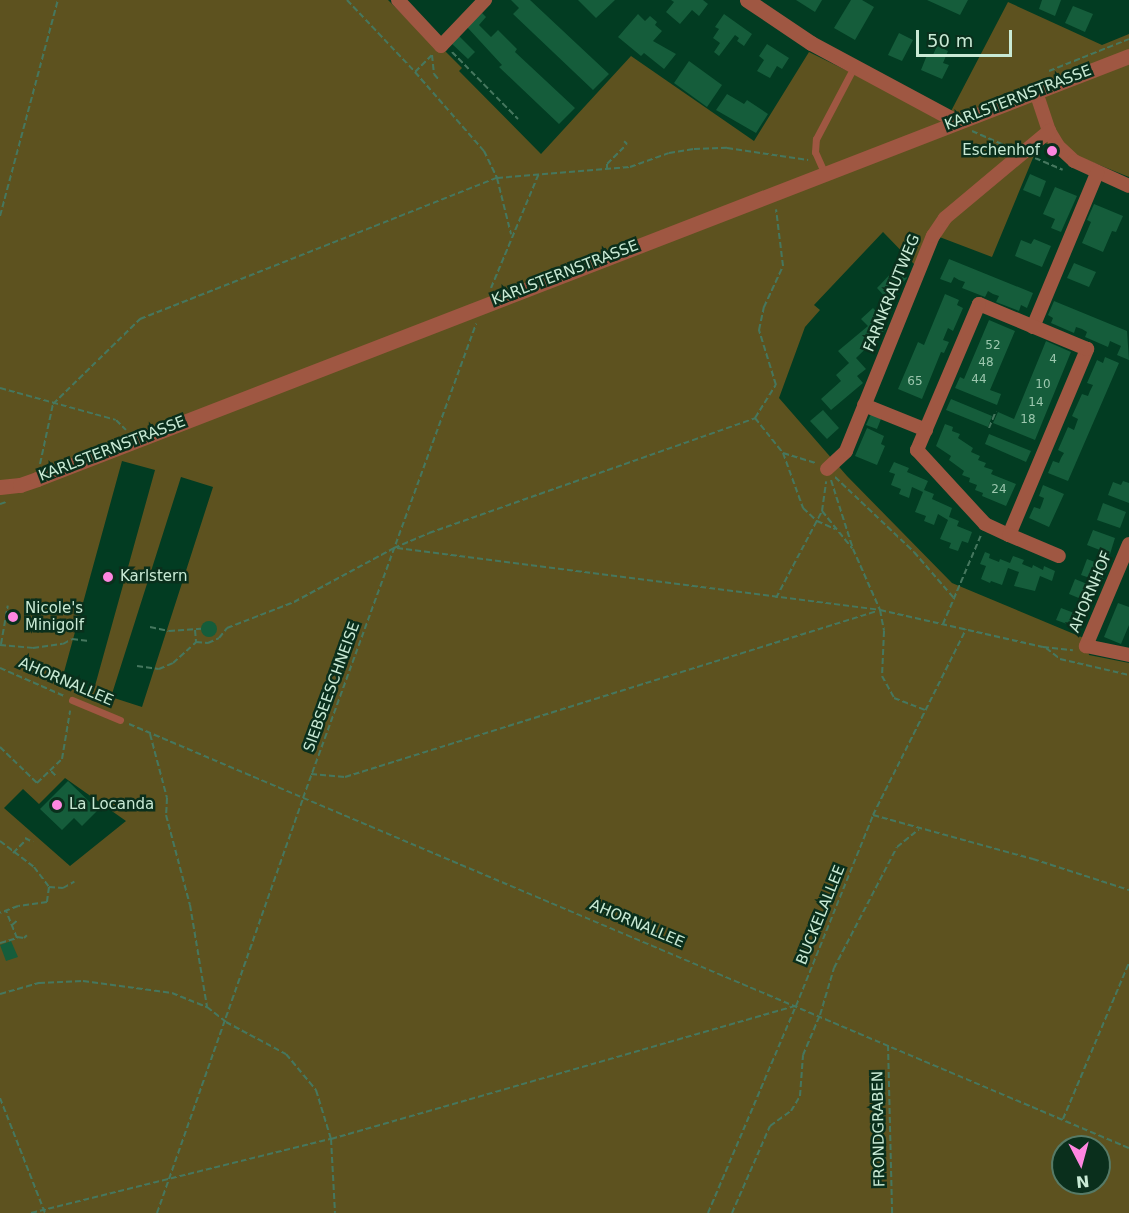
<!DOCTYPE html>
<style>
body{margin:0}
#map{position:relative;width:1129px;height:1213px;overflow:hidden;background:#023c22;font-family:"DejaVu Sans",sans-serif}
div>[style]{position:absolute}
.green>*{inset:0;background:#5d521f}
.building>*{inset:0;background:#155d3b}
.round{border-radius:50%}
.path>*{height:2px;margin-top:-1px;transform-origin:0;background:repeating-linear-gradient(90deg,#45775e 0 6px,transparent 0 9px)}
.service>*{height:7px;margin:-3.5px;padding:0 3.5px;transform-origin:3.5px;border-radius:3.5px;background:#9f5742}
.minor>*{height:14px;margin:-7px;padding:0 7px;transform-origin:7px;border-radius:7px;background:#9f5742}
.tertiary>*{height:15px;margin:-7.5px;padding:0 7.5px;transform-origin:7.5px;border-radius:7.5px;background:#9f5742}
.dots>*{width:16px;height:16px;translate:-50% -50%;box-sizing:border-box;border:3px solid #0a2f1c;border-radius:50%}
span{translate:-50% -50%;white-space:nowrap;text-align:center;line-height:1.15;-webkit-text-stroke:5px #0a2f1c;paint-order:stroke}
.number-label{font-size:12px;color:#9cc7ae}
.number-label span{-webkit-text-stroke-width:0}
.street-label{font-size:15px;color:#c9ead5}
.poi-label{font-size:15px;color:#c9ead5}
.right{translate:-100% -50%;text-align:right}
.left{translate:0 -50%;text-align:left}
.north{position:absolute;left:1051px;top:1135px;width:60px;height:60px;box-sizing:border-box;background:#0a2f1c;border:2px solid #567a66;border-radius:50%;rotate:174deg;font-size:16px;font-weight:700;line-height:24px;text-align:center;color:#c9ead5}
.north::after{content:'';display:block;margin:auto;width:21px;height:27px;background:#fe86e0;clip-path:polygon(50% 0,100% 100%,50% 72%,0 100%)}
.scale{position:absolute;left:916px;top:30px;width:96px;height:27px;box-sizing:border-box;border:3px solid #c9ead5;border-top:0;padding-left:8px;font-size:18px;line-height:21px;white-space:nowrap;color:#c9ead5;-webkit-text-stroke:4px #0a2f1c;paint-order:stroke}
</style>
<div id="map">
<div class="green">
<i style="clip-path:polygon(evenodd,0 0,388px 0,440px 52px,444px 50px,462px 68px,459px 71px,541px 154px,631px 56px,754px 141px,809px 52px,890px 92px,949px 115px,1008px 2px,1102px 45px,1129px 34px,1129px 177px,1040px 141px,992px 257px,929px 233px,915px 265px,883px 232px,814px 305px,820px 310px,805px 327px,779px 398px,847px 476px,952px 583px,1086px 639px,1089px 655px,1129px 663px,1129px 1213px,0 1213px,0 0,122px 461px,155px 470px,93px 693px,61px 683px,122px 461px,0 0,181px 477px,213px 487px,142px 707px,111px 697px,181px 477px,0 0,65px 778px,126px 821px,70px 866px,4px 808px,23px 789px,39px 804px,65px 778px,0 0,1063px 1147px,1099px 1147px,1099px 1183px,1063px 1183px,1063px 1147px)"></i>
</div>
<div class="building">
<i style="clip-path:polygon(511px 0,530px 0,609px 74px,593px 90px,513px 14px,519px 8px)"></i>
<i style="clip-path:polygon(578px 0,615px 0,596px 18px)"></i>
<i style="clip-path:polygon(671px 0,703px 0,708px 4px,699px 16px,692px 10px,680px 24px,666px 12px,674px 2px)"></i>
<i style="clip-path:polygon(796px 0,822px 0,815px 12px)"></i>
<i style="clip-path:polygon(851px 0,862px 0,874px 7px,855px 40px,834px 28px)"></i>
<i style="clip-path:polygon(927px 0,968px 0,960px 15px)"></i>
<i style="clip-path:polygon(1042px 0,1061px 0,1055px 16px,1039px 9px)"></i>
<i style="clip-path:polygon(1073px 6px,1093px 14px,1085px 32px,1065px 23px)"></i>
<i style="clip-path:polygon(482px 13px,486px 17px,479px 25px,491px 37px,498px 30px,517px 49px,515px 52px,575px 108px,559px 124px,499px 67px,502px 65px,467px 27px)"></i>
<i style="clip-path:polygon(638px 14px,645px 21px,650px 16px,657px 22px,655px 25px,662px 31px,653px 41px,676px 54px,664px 69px,644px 53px,641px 56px,618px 37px)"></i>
<i style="clip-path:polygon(724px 14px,752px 34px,744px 46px,737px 41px,739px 38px,735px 35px,719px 56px,714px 52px,720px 43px,713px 38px,719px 29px,715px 27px)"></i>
<i style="clip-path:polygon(899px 33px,913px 40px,902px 61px,888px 55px)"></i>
<i style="clip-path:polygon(458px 35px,475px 52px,468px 59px,450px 42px)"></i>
<i style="clip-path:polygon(767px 44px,789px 58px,782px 69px,777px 66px,770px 78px,757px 71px,764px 60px,759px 56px)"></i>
<i style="clip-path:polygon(937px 46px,948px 51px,943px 63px,949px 65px,942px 79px,921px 70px,927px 55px,932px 57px)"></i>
<i style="clip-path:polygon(689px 61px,722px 85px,707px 107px,674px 83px)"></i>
<i style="clip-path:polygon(727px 94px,744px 104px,747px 100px,768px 114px,756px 133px,716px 110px)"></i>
<i style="clip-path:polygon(1030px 174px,1046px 181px,1040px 197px,1023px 190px)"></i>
<i style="clip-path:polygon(1055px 187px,1077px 196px,1061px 232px,1051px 228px,1055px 219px,1043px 214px)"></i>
<i style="clip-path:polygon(1094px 204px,1123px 216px,1116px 232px,1112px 231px,1103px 252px,1082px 243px,1091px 222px,1087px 220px)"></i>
<i style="clip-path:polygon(1034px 239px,1051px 246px,1042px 267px,1015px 256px,1021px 240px,1031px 244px)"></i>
<i style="clip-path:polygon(949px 259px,1033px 293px,1027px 308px,1021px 305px,1019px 311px,996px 302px,999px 296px,993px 294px,988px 291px,985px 297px,962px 288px,965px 282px,959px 280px,954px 277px,951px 283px,940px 279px)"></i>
<i style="clip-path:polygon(1074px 263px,1096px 272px,1089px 287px,1067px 278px)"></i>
<i style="clip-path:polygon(897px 267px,907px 278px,888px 300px,877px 288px)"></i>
<i style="clip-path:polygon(945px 294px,959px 300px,957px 305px,963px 308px,953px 331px,948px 328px,943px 340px,949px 342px,944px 353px,941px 352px,922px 399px,898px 389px,918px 342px,924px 345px)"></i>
<i style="clip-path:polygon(1054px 301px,1127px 331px,1129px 360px,1117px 355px,1121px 346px,1110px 341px,1108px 347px,1085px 337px,1087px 332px,1082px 329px,1076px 327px,1074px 333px,1051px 323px,1053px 318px,1048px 315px)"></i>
<i style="clip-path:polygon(873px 308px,884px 320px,882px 325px,886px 329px,856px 358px,866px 369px,857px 376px,863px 383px,831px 410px,821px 399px,841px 381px,836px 375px,849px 363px,838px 351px,868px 326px,861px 319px)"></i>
<i style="clip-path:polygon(989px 320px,1015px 331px,990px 390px,1001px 394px,997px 405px,955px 388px,960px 377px,964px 379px)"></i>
<i style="clip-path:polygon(1046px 341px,1071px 352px,1035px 440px,993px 423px,998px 412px,1014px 419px)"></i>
<i style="clip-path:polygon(1105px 357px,1119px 363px,1068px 481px,1048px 473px,1053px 461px,1059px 463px,1061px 458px,1064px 453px,1058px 450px,1068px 427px,1074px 430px,1078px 419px,1072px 416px,1082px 394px,1088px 396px,1090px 391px,1093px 385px,1087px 383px,1097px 360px,1103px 363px)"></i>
<i style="clip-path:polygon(951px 399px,992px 416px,988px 427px,946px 410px)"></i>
<i style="clip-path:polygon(823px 410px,839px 428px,827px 439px,810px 421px)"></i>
<i style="clip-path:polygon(871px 414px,881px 419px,877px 429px,866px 425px)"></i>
<i style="clip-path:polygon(945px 424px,953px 427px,952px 431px,960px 434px,958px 438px,973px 448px,971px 452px,980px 456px,978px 460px,986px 463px,984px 467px,993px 470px,991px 474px,1016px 484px,1006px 506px,982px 496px,983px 493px,975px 490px,977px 485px,969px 482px,970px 478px,962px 475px,964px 471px,949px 460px,951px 456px,936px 446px)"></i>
<i style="clip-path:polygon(867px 428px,884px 436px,881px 444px,885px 446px,877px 465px,855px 456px)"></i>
<i style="clip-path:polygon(989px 434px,1031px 451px,1026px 462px,985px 444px)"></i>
<i style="clip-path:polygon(894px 462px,909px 468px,907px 472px,928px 481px,924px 490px,934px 494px,932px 499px,952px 508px,949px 517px,959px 521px,957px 526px,972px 532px,968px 543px,962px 541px,958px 551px,949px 548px,951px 543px,940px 539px,948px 520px,938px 514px,934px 525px,924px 521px,926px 516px,915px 512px,923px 492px,912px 487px,909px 498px,899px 494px,901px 489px,891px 485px,895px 474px,889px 472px)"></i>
<i style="clip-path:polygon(1123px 481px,1129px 483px,1129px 503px,1108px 495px,1113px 482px,1121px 485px)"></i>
<i style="clip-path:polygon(1043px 485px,1064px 494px,1049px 527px,1029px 518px,1034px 507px,1040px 509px,1042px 504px,1044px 498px,1039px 496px)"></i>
<i style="clip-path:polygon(1103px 503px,1126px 512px,1120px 528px,1097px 520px)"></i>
<i style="clip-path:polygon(1093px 530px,1115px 538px,1110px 554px,1087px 545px)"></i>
<i style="clip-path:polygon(985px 552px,990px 554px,989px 558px,999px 562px,1000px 559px,1010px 563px,1013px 556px,1024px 560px,1022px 564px,1032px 568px,1033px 565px,1043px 570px,1044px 566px,1055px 571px,1052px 581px,1040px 576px,1035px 591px,1014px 586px,1019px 572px,1008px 568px,1002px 585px,991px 581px,990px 583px,981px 579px,986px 566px,980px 564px)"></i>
<i style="clip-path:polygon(1087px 559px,1108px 567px,1102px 582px,1081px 575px)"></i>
<i style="clip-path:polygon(1075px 579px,1097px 588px,1091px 603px,1069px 594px)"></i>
<i style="clip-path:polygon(1118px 603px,1129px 607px,1129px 625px,1121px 644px,1104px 637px)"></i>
<i style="clip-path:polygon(1061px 608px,1082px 616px,1078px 628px,1056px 620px)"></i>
<i style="clip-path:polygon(9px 611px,18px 612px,17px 624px,8px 623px)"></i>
<i class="round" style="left:201px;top:621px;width:16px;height:16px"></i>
<i style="clip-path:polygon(68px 781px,98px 810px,82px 826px,74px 818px,62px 830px,40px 809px)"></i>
<i style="clip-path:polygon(11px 941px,18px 957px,6px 961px,0 945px)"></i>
</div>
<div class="path">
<i style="left:347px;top:0;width:99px;rotate:46.6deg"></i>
<i style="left:415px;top:72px;width:105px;rotate:48.9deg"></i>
<i style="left:484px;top:151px;width:30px;rotate:64deg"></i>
<i style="left:497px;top:178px;width:58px;rotate:76deg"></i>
<i style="left:452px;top:52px;width:94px;rotate:45.4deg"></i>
<i style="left:432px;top:55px;width:19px;rotate:84deg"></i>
<i style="left:434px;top:74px;width:8px;rotate:50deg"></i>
<i style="left:1049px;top:71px;width:86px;rotate:-21.8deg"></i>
<i style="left:415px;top:72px;width:24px;rotate:-45deg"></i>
<i style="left:972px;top:131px;width:43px;rotate:23.6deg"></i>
<i style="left:1035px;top:158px;width:30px;rotate:23deg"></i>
<i style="left:607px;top:169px;width:5px;rotate:-90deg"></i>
<i style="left:607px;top:164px;width:28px;rotate:-45deg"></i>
<i style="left:627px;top:144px;width:4px;rotate:-135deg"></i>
<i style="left:0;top:216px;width:224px;rotate:-75deg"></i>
<i style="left:491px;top:288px;width:125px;rotate:-67.3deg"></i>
<i style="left:0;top:388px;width:120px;rotate:15.4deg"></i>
<i style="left:116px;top:420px;width:14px;rotate:45deg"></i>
<i style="left:755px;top:418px;width:45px;rotate:51.3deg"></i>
<i style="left:783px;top:453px;width:59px;rotate:70deg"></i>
<i style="left:803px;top:508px;width:19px;rotate:43deg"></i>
<i style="left:817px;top:521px;width:20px;rotate:24deg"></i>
<i style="left:989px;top:428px;width:18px;rotate:-68deg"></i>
<i style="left:783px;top:453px;width:34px;rotate:17deg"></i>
<i style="left:40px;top:464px;width:61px;rotate:-77.8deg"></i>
<i style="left:53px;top:404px;width:122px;rotate:-44.3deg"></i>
<i style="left:140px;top:319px;width:384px;rotate:-21.6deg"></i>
<i style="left:497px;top:178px;width:133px;rotate:-4.7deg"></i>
<i style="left:630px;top:167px;width:41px;rotate:-19.7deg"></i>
<i style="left:669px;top:153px;width:25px;rotate:-9deg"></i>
<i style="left:694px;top:149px;width:33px;rotate:-2deg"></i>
<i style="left:727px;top:148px;width:82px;rotate:8.4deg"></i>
<i style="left:835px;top:477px;width:109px;rotate:43.5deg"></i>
<i style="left:914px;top:552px;width:60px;rotate:49.1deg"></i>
<i style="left:831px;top:480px;width:72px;rotate:72.3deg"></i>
<i style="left:853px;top:549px;width:67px;rotate:66.1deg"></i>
<i style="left:880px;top:610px;width:21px;rotate:79deg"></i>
<i style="left:884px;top:631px;width:45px;rotate:92.5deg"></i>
<i style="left:882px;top:676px;width:25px;rotate:61deg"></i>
<i style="left:894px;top:698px;width:33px;rotate:21deg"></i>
<i style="left:0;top:504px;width:6px;rotate:-18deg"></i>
<i style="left:822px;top:511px;width:48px;rotate:51deg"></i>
<i style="left:397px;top:548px;width:487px;rotate:7.3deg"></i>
<i style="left:880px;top:610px;width:167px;rotate:12.8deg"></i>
<i style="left:1043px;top:647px;width:30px;rotate:6deg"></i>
<i style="left:776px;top:598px;width:98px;rotate:-62.1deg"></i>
<i style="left:822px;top:511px;width:30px;rotate:-82deg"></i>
<i style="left:943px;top:624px;width:97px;rotate:-66.9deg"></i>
<i style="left:150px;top:627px;width:19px;rotate:12deg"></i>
<i style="left:169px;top:631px;width:32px;rotate:-4deg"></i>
<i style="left:195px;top:630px;width:12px;rotate:85deg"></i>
<i style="left:196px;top:642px;width:12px;rotate:5deg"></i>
<i style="left:208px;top:643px;width:12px;rotate:-24deg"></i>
<i style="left:219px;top:638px;width:13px;rotate:-51deg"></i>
<i style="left:227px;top:628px;width:72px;rotate:-21.2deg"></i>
<i style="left:294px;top:602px;width:114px;rotate:-28.4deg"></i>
<i style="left:394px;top:548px;width:38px;rotate:-23deg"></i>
<i style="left:429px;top:533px;width:346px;rotate:-19.4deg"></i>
<i style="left:755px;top:418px;width:39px;rotate:-58deg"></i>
<i style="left:776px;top:385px;width:58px;rotate:-107.2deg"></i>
<i style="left:759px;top:330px;width:24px;rotate:-78deg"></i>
<i style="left:764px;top:307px;width:45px;rotate:-65.1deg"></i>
<i style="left:783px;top:266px;width:57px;rotate:-97deg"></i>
<i style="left:1px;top:644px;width:39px;rotate:-80deg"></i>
<i style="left:0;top:645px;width:33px;rotate:5deg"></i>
<i style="left:33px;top:648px;width:30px;rotate:-8deg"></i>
<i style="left:63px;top:644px;width:10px;rotate:-29deg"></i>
<i style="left:72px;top:639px;width:17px;rotate:7deg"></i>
<i style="left:1046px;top:648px;width:18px;rotate:38deg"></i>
<i style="left:1060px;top:659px;width:71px;rotate:13.1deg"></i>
<i style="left:137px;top:666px;width:22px;rotate:8deg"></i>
<i style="left:159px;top:669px;width:15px;rotate:-23deg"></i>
<i style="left:173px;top:663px;width:31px;rotate:-42deg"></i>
<i style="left:0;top:668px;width:70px;rotate:23.6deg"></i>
<i style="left:129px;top:724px;width:1086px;rotate:22.98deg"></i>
<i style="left:150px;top:734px;width:66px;rotate:75.1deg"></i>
<i style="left:167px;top:798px;width:17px;rotate:93deg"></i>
<i style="left:166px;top:815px;width:93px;rotate:75.1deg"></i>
<i style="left:190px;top:905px;width:103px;rotate:80.5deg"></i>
<i style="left:0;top:747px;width:52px;rotate:44.2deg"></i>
<i style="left:37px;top:783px;width:35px;rotate:-44deg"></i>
<i style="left:62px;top:759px;width:49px;rotate:-80.5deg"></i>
<i style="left:51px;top:771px;width:8px;rotate:45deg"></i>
<i style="left:311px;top:774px;width:34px;rotate:5deg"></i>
<i style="left:345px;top:777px;width:557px;rotate:-17.33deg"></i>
<i style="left:873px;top:815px;width:166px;rotate:15.4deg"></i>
<i style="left:1033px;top:859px;width:101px;rotate:17.9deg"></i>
<i style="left:25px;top:838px;width:9px;rotate:27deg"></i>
<i style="left:0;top:841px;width:43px;rotate:37.4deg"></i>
<i style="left:34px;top:867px;width:25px;rotate:53deg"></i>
<i style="left:49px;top:887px;width:15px;rotate:98deg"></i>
<i style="left:47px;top:902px;width:29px;rotate:172deg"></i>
<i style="left:18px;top:906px;width:19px;rotate:159deg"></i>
<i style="left:13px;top:853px;width:18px;rotate:-45deg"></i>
<i style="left:49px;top:887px;width:14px;rotate:4deg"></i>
<i style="left:63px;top:888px;width:13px;rotate:-29deg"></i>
<i style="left:12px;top:925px;width:8px;rotate:-40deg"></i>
<i style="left:17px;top:937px;width:7px;rotate:8deg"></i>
<i style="left:24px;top:938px;width:4px;rotate:-45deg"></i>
<i style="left:0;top:943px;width:18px;rotate:-16deg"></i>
<i style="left:17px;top:938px;width:29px;rotate:-112deg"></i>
<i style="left:0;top:994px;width:41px;rotate:-15.8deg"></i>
<i style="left:39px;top:983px;width:44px;rotate:-2.6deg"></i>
<i style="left:83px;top:981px;width:90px;rotate:7.7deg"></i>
<i style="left:172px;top:993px;width:38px;rotate:22deg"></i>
<i style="left:207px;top:1007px;width:24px;rotate:38deg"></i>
<i style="left:226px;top:1022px;width:68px;rotate:28.1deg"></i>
<i style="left:286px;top:1054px;width:47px;rotate:50.2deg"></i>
<i style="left:316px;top:1090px;width:51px;rotate:73deg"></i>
<i style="left:331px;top:1139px;width:74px;rotate:86.9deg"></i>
<i style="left:888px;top:1045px;width:168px;rotate:88.6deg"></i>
<i style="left:0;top:1098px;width:123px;rotate:68.6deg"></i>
<i style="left:1063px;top:1119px;width:169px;rotate:-67.1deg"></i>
<i style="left:31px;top:1213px;width:309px;rotate:-13.9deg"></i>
<i style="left:331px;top:1139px;width:484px;rotate:-16deg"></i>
<i style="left:157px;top:1213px;width:440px;rotate:-70.6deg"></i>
<i style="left:303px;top:798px;width:505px;rotate:-69.95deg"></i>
<i style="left:708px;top:1213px;width:225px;rotate:-67deg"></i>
<i style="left:796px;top:1006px;width:206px;rotate:-68deg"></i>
<i style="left:873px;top:815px;width:208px;rotate:-63.4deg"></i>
<i style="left:732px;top:1213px;width:95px;rotate:-66.4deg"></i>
<i style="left:770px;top:1126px;width:26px;rotate:-36deg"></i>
<i style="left:791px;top:1111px;width:17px;rotate:-59deg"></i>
<i style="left:800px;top:1096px;width:41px;rotate:-85.8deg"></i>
<i style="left:803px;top:1055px;width:43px;rotate:-67deg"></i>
<i style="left:820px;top:1015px;width:49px;rotate:-73.4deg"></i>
<i style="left:834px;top:968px;width:136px;rotate:-62.5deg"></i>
<i style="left:897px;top:847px;width:28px;rotate:-39deg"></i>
</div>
<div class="service">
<i style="left:824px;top:172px;width:22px;rotate:-114deg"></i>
<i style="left:815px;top:152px;width:13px;rotate:-86deg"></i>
<i style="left:816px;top:139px;width:81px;rotate:-62.2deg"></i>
<i style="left:72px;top:700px;width:52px;rotate:22.6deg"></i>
</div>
<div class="minor">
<i style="left:398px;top:0;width:63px;rotate:46.9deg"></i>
<i style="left:441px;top:46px;width:64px;rotate:-46.3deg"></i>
<i style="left:1036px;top:92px;width:41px;rotate:71.6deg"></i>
<i style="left:1049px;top:131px;width:17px;rotate:59deg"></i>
<i style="left:1058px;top:146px;width:22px;rotate:43deg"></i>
<i style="left:1074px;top:161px;width:60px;rotate:24.4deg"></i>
<i style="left:1033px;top:327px;width:167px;rotate:-67.4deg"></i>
<i style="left:864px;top:405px;width:67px;rotate:22deg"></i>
<i style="left:827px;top:469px;width:26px;rotate:-43deg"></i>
<i style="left:846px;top:451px;width:232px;rotate:-68deg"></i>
<i style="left:933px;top:236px;width:22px;rotate:-56deg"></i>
<i style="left:945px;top:218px;width:136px;rotate:-39.9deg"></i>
<i style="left:1009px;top:535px;width:202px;rotate:-67.2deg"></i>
<i style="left:1087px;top:349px;width:117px;rotate:-157.4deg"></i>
<i style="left:979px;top:304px;width:159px;rotate:113deg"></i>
<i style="left:917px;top:450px;width:100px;rotate:47.4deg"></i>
<i style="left:985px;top:524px;width:26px;rotate:25deg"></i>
<i style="left:1009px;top:535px;width:54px;rotate:22.8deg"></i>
<i style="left:1129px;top:544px;width:111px;rotate:112.9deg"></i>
<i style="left:1086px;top:646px;width:44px;rotate:11.8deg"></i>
</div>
<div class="tertiary">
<i style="left:747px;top:0;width:77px;rotate:33.9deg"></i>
<i style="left:811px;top:43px;width:165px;rotate:28.3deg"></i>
<i style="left:0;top:487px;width:20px;rotate:-6deg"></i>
<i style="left:20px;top:485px;width:18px;rotate:-19deg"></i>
<i style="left:37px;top:479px;width:1171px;rotate:-21.17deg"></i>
</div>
<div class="dots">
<i style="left:1052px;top:151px;background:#fe86e0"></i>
<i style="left:108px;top:577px;background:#fe86e0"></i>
<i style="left:13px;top:617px;background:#fe86e0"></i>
<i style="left:57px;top:805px;background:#fe86e0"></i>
</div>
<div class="number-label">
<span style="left:993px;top:346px">52</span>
<span style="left:1053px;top:360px">4</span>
<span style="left:986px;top:363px">48</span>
<span style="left:979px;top:380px">44</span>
<span style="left:915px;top:382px">65</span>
<span style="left:1043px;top:385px">10</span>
<span style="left:1036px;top:403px">14</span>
<span style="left:1028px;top:420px">18</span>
<span style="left:999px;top:490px">24</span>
</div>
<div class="street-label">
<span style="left:1018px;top:98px;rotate:-21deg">KARLSTERNSTRASSE</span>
<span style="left:565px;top:273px;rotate:-21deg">KARLSTERNSTRASSE</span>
<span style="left:892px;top:293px;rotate:-68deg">FARNKRAUTWEG</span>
<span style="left:112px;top:449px;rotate:-21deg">KARLSTERNSTRASSE</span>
<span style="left:1091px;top:592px;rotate:-67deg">AHORNHOF</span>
<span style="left:66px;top:682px;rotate:23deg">AHORNALLEE</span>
<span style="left:332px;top:687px;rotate:-70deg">SIEBSEESCHNEISE</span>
<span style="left:821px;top:915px;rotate:-68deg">BUCKELALLEE</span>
<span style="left:637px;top:924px;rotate:23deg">AHORNALLEE</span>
<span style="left:879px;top:1129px;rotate:-91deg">FRONDGRABEN</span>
</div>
<div class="poi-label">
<span class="right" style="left:1040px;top:151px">Eschenhof</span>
<span class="left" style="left:120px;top:577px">Karlstern</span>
<span class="left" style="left:25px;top:617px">Nicole's<br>Minigolf</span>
<span class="left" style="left:69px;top:805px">La Locanda</span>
</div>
<div class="north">N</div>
<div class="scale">50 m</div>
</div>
